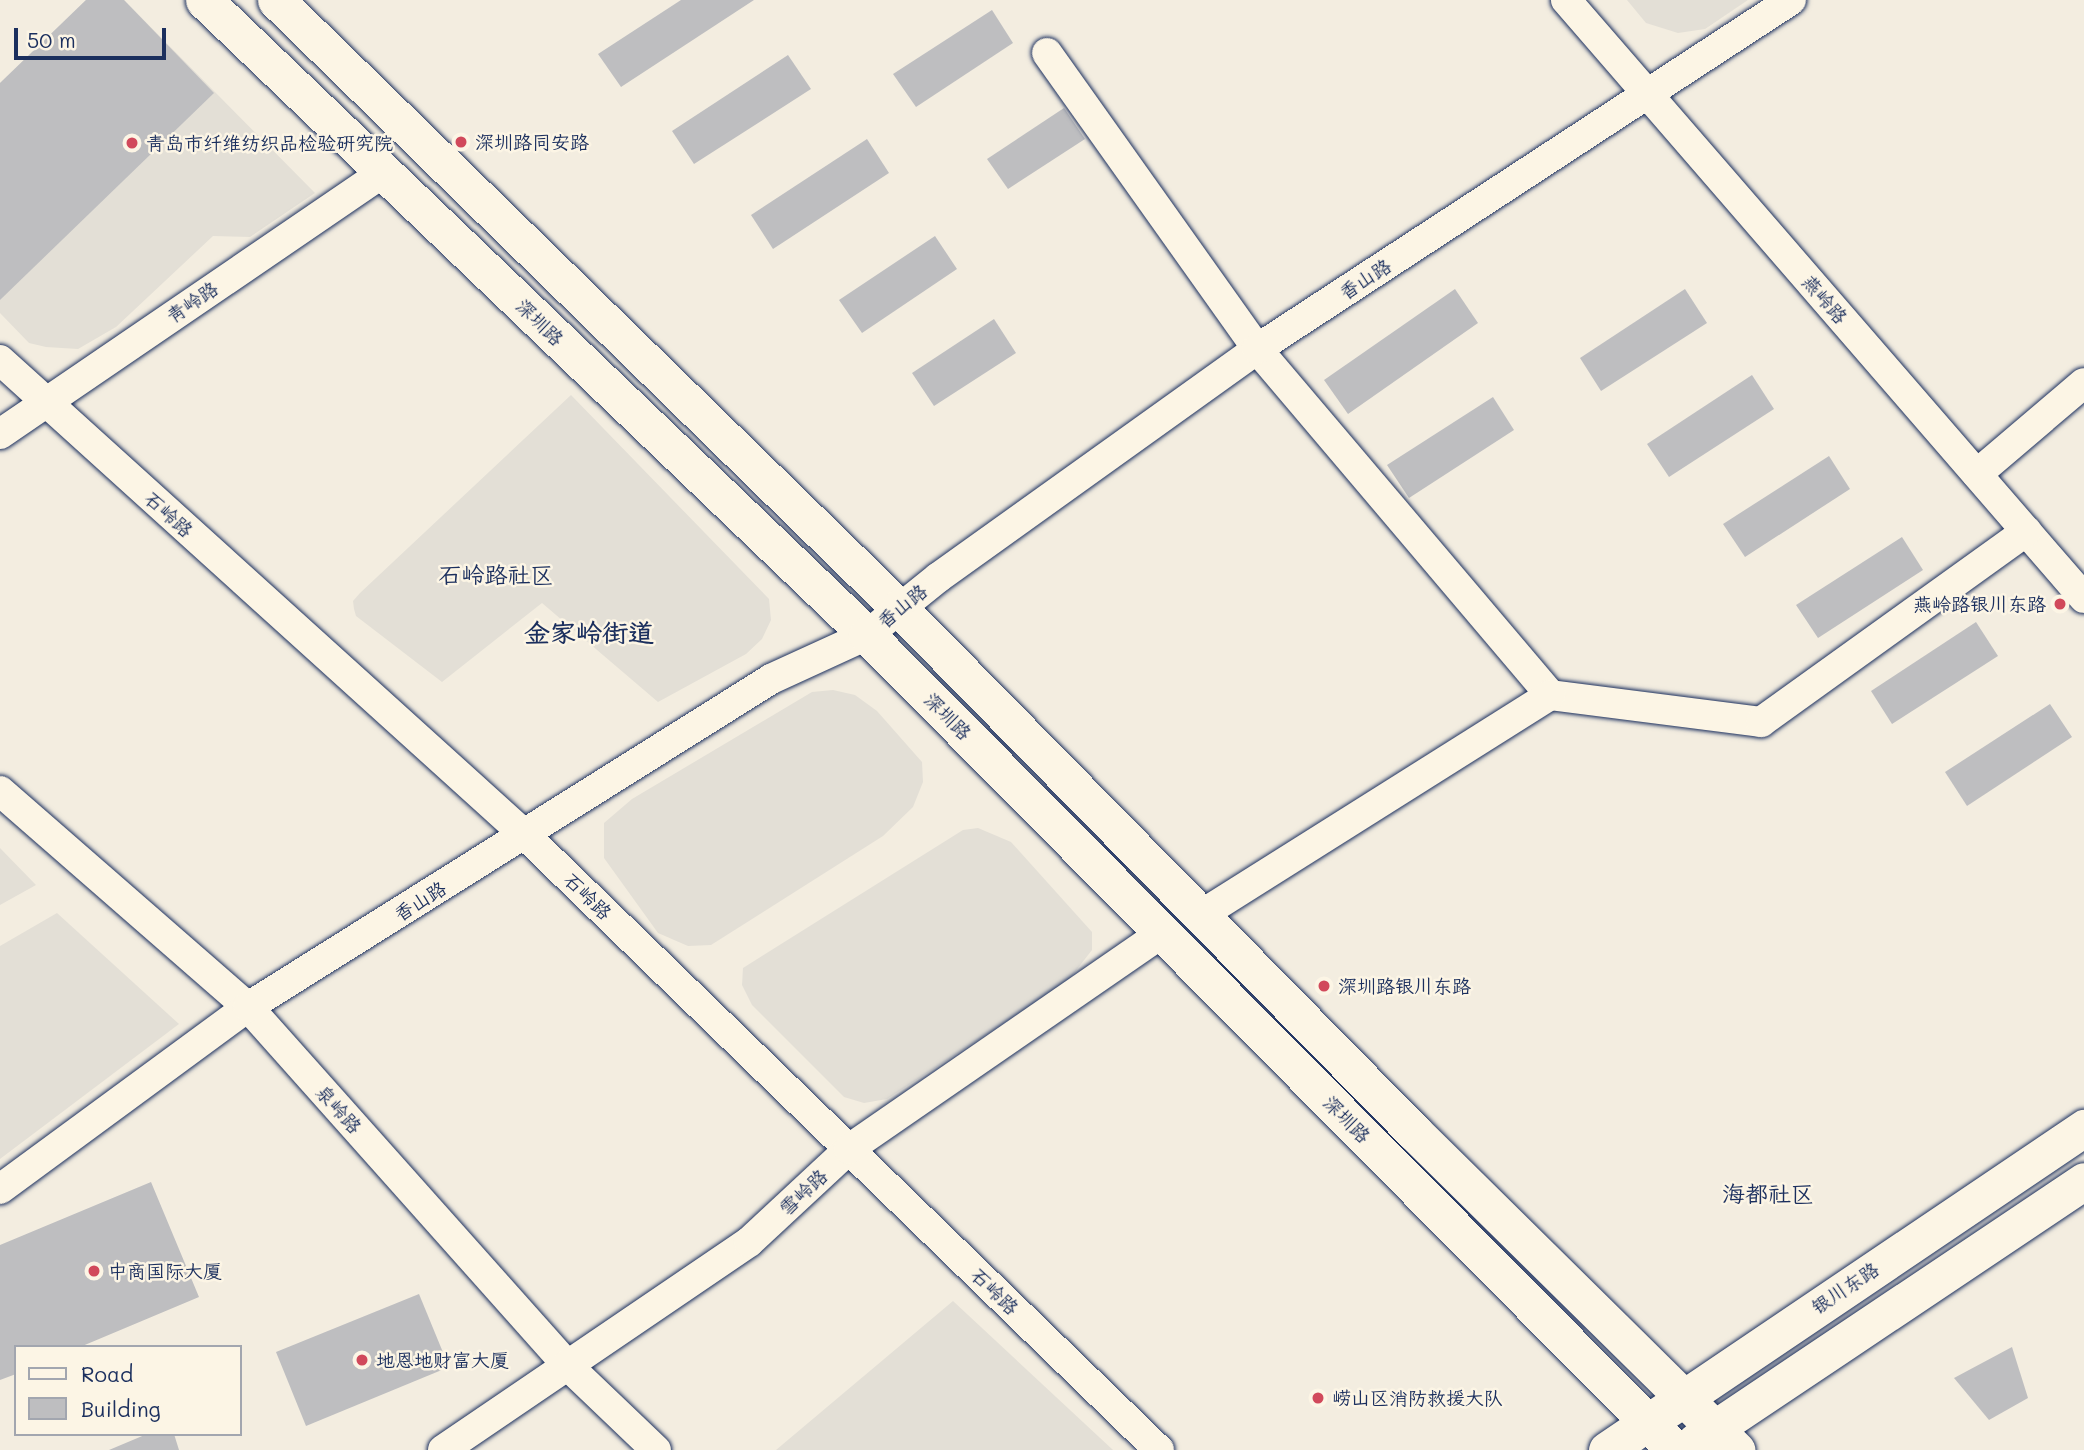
<!DOCTYPE html>
<meta charset="utf-8">
<style>
body{margin:0}
#map{position:relative;width:2084px;height:1450px;overflow:hidden;background:#f3ede0;font-family:Mali,"LXGW WenKai TC",sans-serif}
div>[style]{position:absolute}
.built>*{inset:0;background:#e3dfd6}
.building>*{inset:0;background:#bebec0}
.roads{filter:drop-shadow(0 0 2px #1b2f5e) drop-shadow(0 0 2px #1b2f5e)}
.minor>*{height:30px;margin:-15px;padding:0 15px;transform-origin:15px;border-radius:15px;background:#fcf5e5}
.major>*{height:37px;margin:-18.5px;padding:0 18.5px;transform-origin:18.5px;border-radius:18.5px;background:#fcf5e5}
.dots>*{width:19px;height:19px;translate:-50% -50%;box-sizing:border-box;border:4px solid #fcf5e5;border-radius:50%}
span{translate:-50% -50%;white-space:nowrap;text-align:center;line-height:1.15;-webkit-text-stroke:5px #fcf5e5;paint-order:stroke}
.poi-label{font-size:19px;color:#1b2f5e}
.left{translate:0 -50%;text-align:left}
.right{translate:-100% -50%;text-align:right}
.street-label{font-size:19px;color:#1b2f5e}
.quarter-label{font-size:23px;color:#1b2f5e}
.district-label{font-size:26px;color:#1b2f5e;font-weight:700}
.legend{position:absolute;left:14px;top:1345px;width:228px;height:91px;box-sizing:border-box;background:#fcf5e5;border:2px solid #a2a6af;margin:0;padding:9px 12px;list-style:none;font-size:21px;color:#1b2f5e}
.legend li{display:flex;align-items:center;gap:14px;height:35px}
.legend b{width:35px;border:2px solid #a2a6af}
.scale{position:absolute;left:14px;top:28px;width:152px;height:32px;box-sizing:border-box;border:4px solid #1b2f5e;border-top:0;padding-left:9px;font-size:21px;line-height:24px;white-space:nowrap;color:#1b2f5e;-webkit-text-stroke:5px #fcf5e5;paint-order:stroke}
</style>
<div id="map">
<div class="built">
<i style="clip-path:polygon(86px 0,124px 0,315px 193px,250px 237px,213px 236px,116px 327px,78px 349px,46px 347px,29px 343px,0 313px,0 83px)"></i>
<i style="clip-path:polygon(1627px 0,1748px 0,1705px 29px,1678px 33px,1646px 23px)"></i>
<i style="clip-path:polygon(571px 395px,769px 599px,771px 620px,762px 639px,746px 654px,658px 702px,542px 603px,442px 682px,356px 616px,354px 609px,353px 601px,360px 593px)"></i>
<i style="clip-path:polygon(833px 690px,855px 695px,877px 711px,922px 762px,923px 782px,913px 807px,883px 836px,711px 945px,688px 946px,658px 933px,604px 858px,604px 823px,632px 799px,812px 692px)"></i>
<i style="clip-path:polygon(978px 828px,1011px 842px,1092px 932px,1092px 950px,1067px 982px,887px 1099px,864px 1103px,844px 1097px,752px 1005px,742px 985px,743px 968px,963px 830px)"></i>
<i style="clip-path:polygon(0 848px,36px 885px,0 905px)"></i>
<i style="clip-path:polygon(57px 913px,179px 1024px,0 1159px,0 946px)"></i>
<i style="clip-path:polygon(953px 1301px,1113px 1450px,776px 1450px)"></i>
</div>
<div class="building">
<i style="clip-path:polygon(86px 0,124px 0,214px 93px,0 300px,0 83px)"></i>
<i style="clip-path:polygon(681px 0,754px 0,621px 87px,598px 54px)"></i>
<i style="clip-path:polygon(992px 10px,1013px 43px,916px 107px,893px 74px)"></i>
<i style="clip-path:polygon(788px 55px,811px 89px,694px 164px,672px 131px)"></i>
<i style="clip-path:polygon(1064px 108px,1085px 139px,1008px 189px,987px 159px)"></i>
<i style="clip-path:polygon(867px 139px,889px 173px,773px 249px,751px 215px)"></i>
<i style="clip-path:polygon(935px 236px,957px 269px,862px 333px,839px 300px)"></i>
<i style="clip-path:polygon(1455px 289px,1478px 323px,1348px 414px,1324px 380px)"></i>
<i style="clip-path:polygon(1685px 289px,1707px 323px,1601px 391px,1580px 358px)"></i>
<i style="clip-path:polygon(994px 319px,1016px 353px,934px 406px,912px 373px)"></i>
<i style="clip-path:polygon(1752px 375px,1774px 409px,1669px 477px,1647px 444px)"></i>
<i style="clip-path:polygon(1493px 397px,1514px 430px,1409px 498px,1387px 465px)"></i>
<i style="clip-path:polygon(1829px 456px,1850px 489px,1745px 557px,1723px 524px)"></i>
<i style="clip-path:polygon(1902px 537px,1923px 570px,1818px 638px,1796px 605px)"></i>
<i style="clip-path:polygon(1976px 622px,1998px 656px,1892px 724px,1871px 691px)"></i>
<i style="clip-path:polygon(2050px 704px,2072px 737px,1967px 806px,1945px 772px)"></i>
<i style="clip-path:polygon(151px 1182px,199px 1297px,80px 1347px,16px 1347px,16px 1374px,0 1380px,0 1245px)"></i>
<i style="clip-path:polygon(419px 1294px,449px 1367px,306px 1426px,276px 1352px)"></i>
<i style="clip-path:polygon(2012px 1347px,2028px 1398px,1989px 1420px,1954px 1378px)"></i>
<i style="clip-path:polygon(147px 1434px,174px 1434px,179px 1450px,109px 1450px)"></i>
</div>
<div class="roads">
<div class="minor">
<i style="left:1566px;top:0;width:791px;rotate:49.1deg"></i>
<i style="left:1047px;top:53px;width:363px;rotate:54.6deg"></i>
<i style="left:1257px;top:349px;width:453px;rotate:49.7deg"></i>
<i style="left:1550px;top:695px;width:213px;rotate:7.3deg"></i>
<i style="left:1761px;top:722px;width:327px;rotate:-35.7deg"></i>
<i style="left:0;top:360px;width:709px;rotate:42.14deg"></i>
<i style="left:526px;top:836px;width:882px;rotate:44.13deg"></i>
<i style="left:0;top:434px;width:465px;rotate:-34.3deg"></i>
<i style="left:1977px;top:474px;width:140px;rotate:-40.4deg"></i>
<i style="left:0;top:791px;width:329px;rotate:41.1deg"></i>
<i style="left:248px;top:1007px;width:480px;rotate:48.3deg"></i>
<i style="left:567px;top:1365px;width:123px;rotate:43.7deg"></i>
<i style="left:1201px;top:915px;width:413px;rotate:-32.2deg"></i>
<i style="left:0;top:1189px;width:308px;rotate:-36.3deg"></i>
<i style="left:248px;top:1007px;width:617px;rotate:-32.09deg"></i>
<i style="left:771px;top:679px;width:106px;rotate:-24.6deg"></i>
<i style="left:867px;top:635px;width:92px;rotate:-38.9deg"></i>
<i style="left:939px;top:577px;width:391px;rotate:-35.6deg"></i>
<i style="left:1257px;top:349px;width:638px;rotate:-33.17deg"></i>
<i style="left:443px;top:1450px;width:370px;rotate:-34.2deg"></i>
<i style="left:749px;top:1242px;width:137px;rotate:-42.9deg"></i>
<i style="left:849px;top:1149px;width:380px;rotate:-34.6deg"></i>
</div>
<div class="major">
<i style="left:204px;top:0;width:918px;rotate:43.76deg"></i>
<i style="left:867px;top:635px;width:1148px;rotate:45.25deg"></i>
<i style="left:276px;top:0;width:871px;rotate:44.3deg"></i>
<i style="left:899px;top:608px;width:735px;rotate:45.5deg"></i>
<i style="left:1414px;top:1132px;width:453px;rotate:44.6deg"></i>
<i style="left:1696px;top:1441px;width:467px;rotate:-33.8deg"></i>
<i style="left:1607px;top:1450px;width:576px;rotate:-34.02deg"></i>
</div>
</div>
<div class="dots">
<i style="left:461px;top:142px;background:#d1495b"></i>
<i style="left:132px;top:143px;background:#d1495b"></i>
<i style="left:2060px;top:604px;background:#d1495b"></i>
<i style="left:1324px;top:986px;background:#d1495b"></i>
<i style="left:94px;top:1271px;background:#d1495b"></i>
<i style="left:362px;top:1360px;background:#d1495b"></i>
<i style="left:1318px;top:1398px;background:#d1495b"></i>
</div>
<div class="poi-label">
<span class="left" style="left:475px;top:142px">深圳路同安路</span>
<span class="left" style="left:146px;top:143px">青岛市纤维纺织品检验研究院</span>
<span class="right" style="left:2046px;top:604px">燕岭路银川东路</span>
<span class="left" style="left:1338px;top:986px">深圳路银川东路</span>
<span class="left" style="left:108px;top:1271px">中商国际大厦</span>
<span class="left" style="left:376px;top:1360px">地恩地财富大厦</span>
<span class="left" style="left:1332px;top:1398px">崂山区消防救援大队</span>
</div>
<div class="street-label">
<span style="left:1365px;top:279px;rotate:-33deg">香山路</span>
<span style="left:1825px;top:299px;rotate:49deg">燕岭路</span>
<span style="left:192px;top:302px;rotate:-34deg">青岭路</span>
<span style="left:540px;top:322px;rotate:44deg">深圳路</span>
<span style="left:169px;top:514px;rotate:42deg">石岭路</span>
<span style="left:902px;top:606px;rotate:-39deg">香山路</span>
<span style="left:948px;top:716px;rotate:45deg">深圳路</span>
<span style="left:588px;top:896px;rotate:44deg">石岭路</span>
<span style="left:420px;top:901px;rotate:-32deg">香山路</span>
<span style="left:339px;top:1109px;rotate:48deg">泉岭路</span>
<span style="left:1347px;top:1119px;rotate:45deg">深圳路</span>
<span style="left:803px;top:1192px;rotate:-43deg">雪岭路</span>
<span style="left:1845px;top:1288px;rotate:-34deg">银川东路</span>
<span style="left:995px;top:1291px;rotate:44deg">石岭路</span>
</div>
<div class="quarter-label">
<span style="left:496px;top:574px">石岭路社区</span>
<span style="left:1768px;top:1193px">海都社区</span>
</div>
<div class="district-label">
<span style="left:589px;top:633px">金家岭街道</span>
</div>
<ul class="legend">
<li><b style="height:9px;background:#fcf5e5"></b>Road</li>
<li><b style="height:19px;background:#bebec0"></b>Building</li>
</ul>
<div class="scale">50 m</div>
</div>
